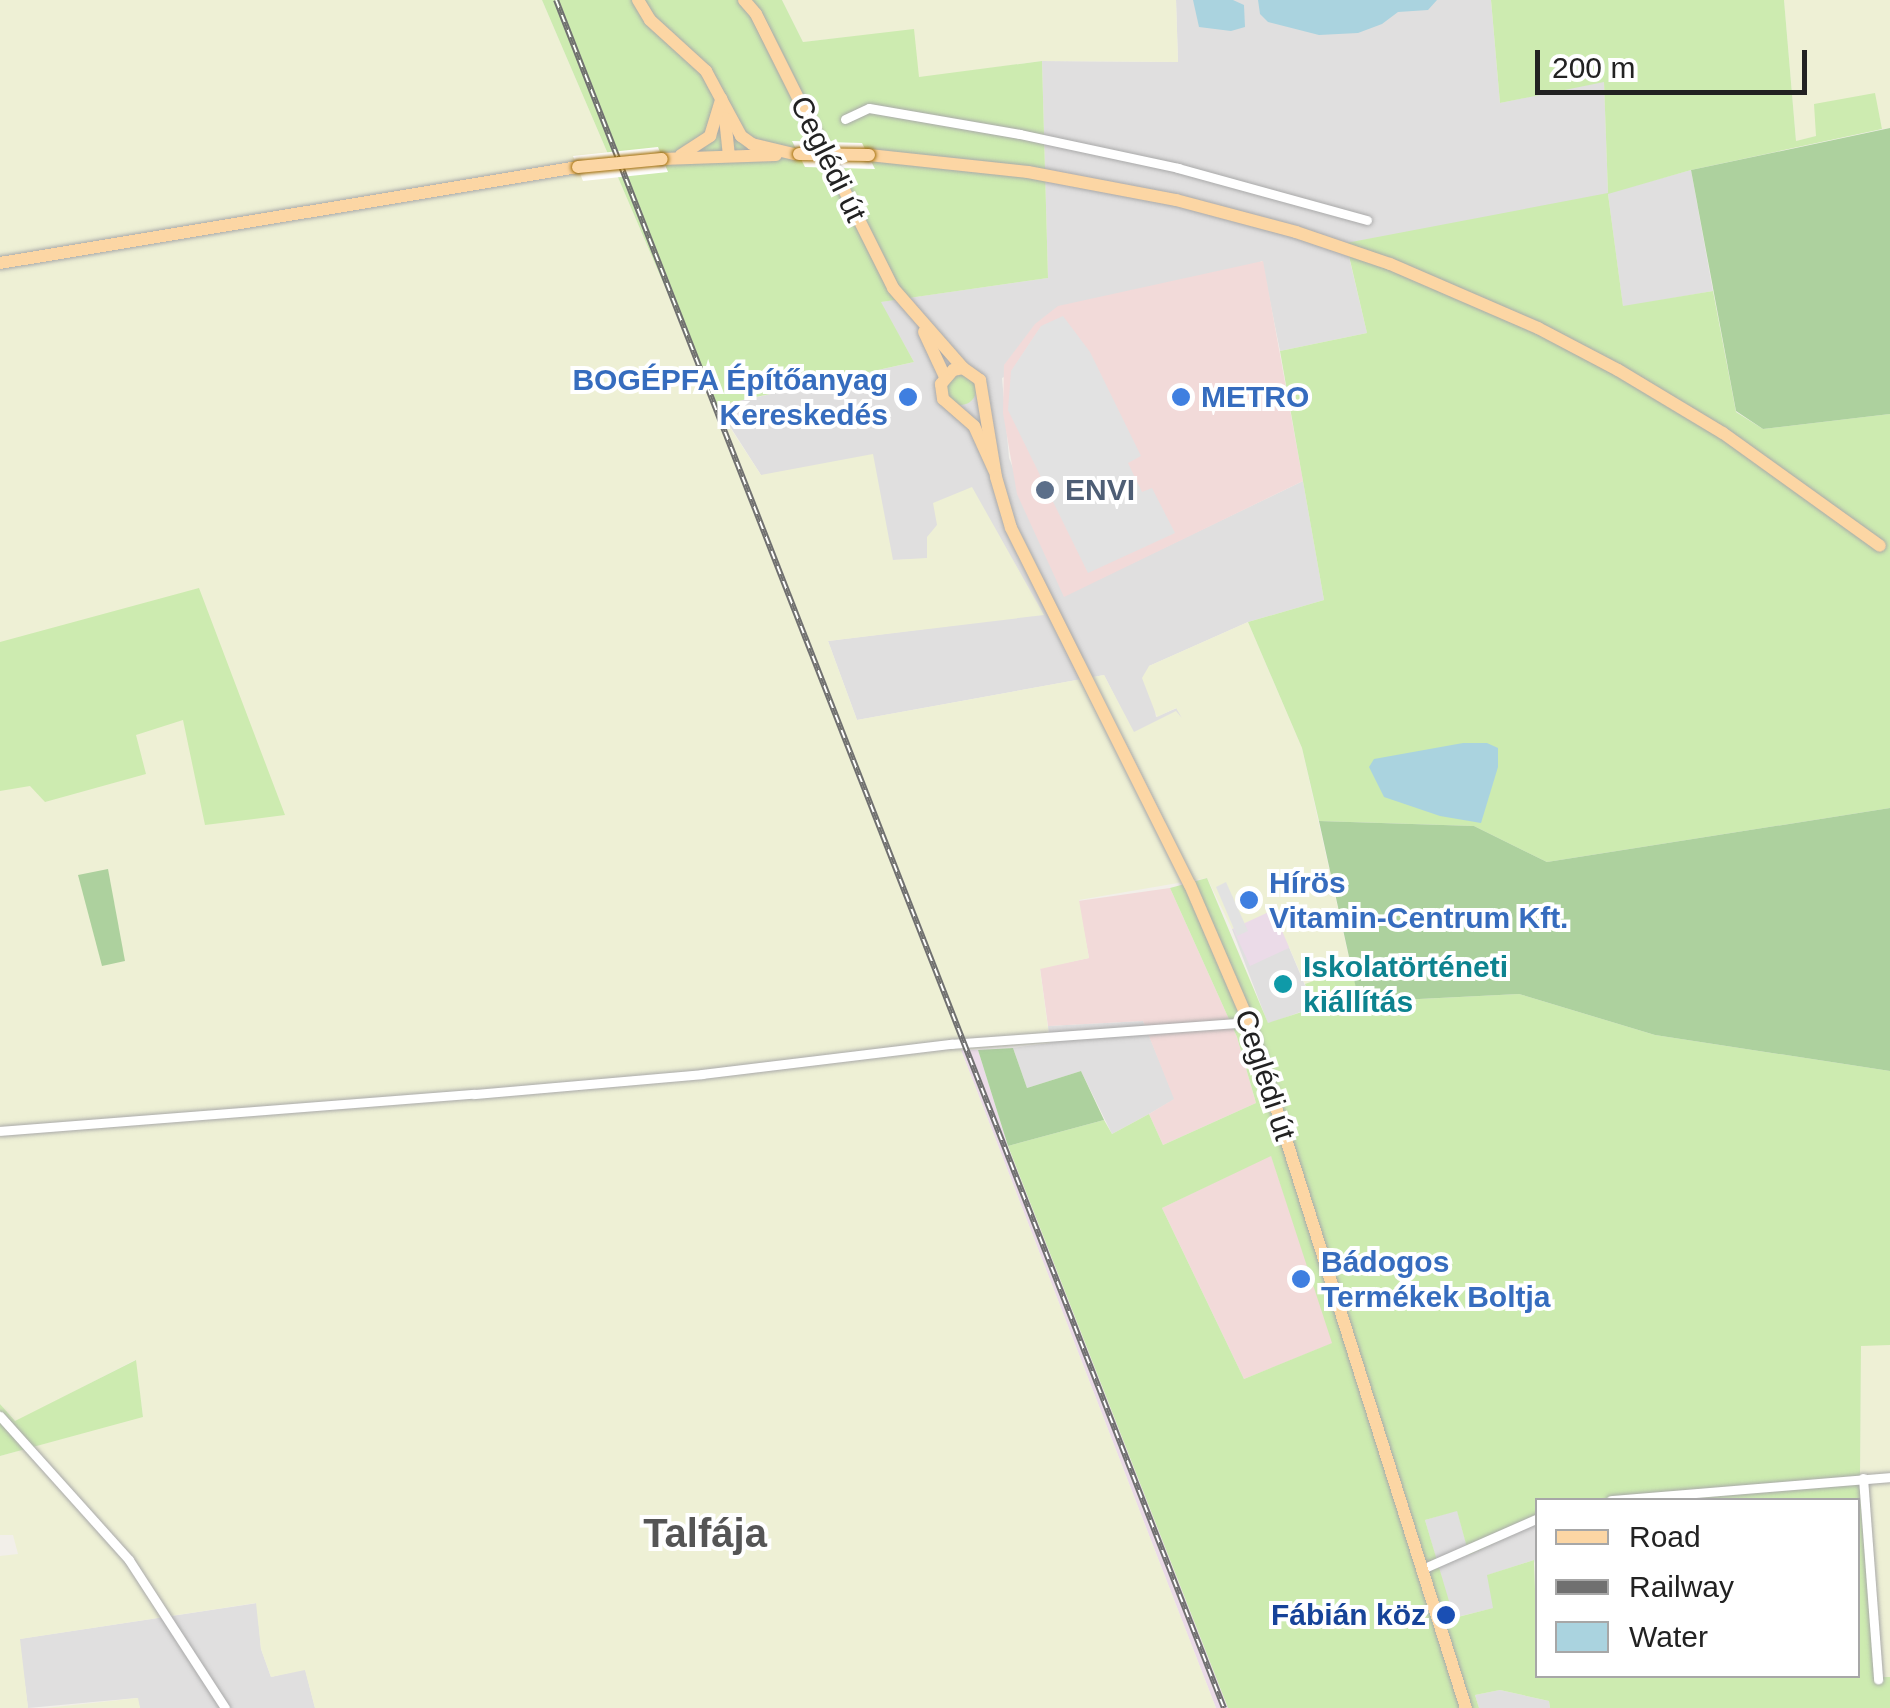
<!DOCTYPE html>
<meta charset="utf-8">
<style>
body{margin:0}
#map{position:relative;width:1890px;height:1708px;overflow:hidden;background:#f2efe9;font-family:Arial,sans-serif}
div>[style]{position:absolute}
.residential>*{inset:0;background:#e0dfdf}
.commercial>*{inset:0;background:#f2dad9}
.industrial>*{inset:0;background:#ebdbe8}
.farmland>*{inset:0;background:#eef0d5}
.grass>*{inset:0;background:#cdebb0}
.round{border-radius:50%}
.forest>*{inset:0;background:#add19e}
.parking>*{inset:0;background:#e2e2e2}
.water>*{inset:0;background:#aad3df}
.pier>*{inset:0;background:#fff}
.roads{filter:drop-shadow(0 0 2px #a9a9a9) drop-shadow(0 0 2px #a9a9a9)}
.street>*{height:9px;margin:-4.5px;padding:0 4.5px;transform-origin:4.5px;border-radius:4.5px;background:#fff}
.primary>*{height:12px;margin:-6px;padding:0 6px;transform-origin:6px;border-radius:6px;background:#fcd6a4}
.rail>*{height:6px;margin-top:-3px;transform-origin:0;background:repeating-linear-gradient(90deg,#fff 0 8px,#707070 0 16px);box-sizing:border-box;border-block:2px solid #707070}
.bridges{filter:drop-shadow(0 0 2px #a06b00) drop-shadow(0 0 2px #a06b00)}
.primary-bridge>*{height:12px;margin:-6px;padding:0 6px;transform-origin:6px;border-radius:6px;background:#fcd6a4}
.dots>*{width:28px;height:28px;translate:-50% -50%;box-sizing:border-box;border:5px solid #fff;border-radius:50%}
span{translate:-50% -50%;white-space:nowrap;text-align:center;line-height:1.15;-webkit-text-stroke:8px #fff;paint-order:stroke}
.street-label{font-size:30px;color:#222}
.shop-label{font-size:30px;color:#366cbe;font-weight:700}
.right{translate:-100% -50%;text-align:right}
.left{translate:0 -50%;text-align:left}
.service-label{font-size:30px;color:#4e5e75;font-weight:700}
.culture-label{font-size:30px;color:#0d838f;font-weight:700}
.transit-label{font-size:30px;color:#164399;font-weight:700}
.district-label{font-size:40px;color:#555;font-weight:700}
.legend{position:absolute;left:1535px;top:1498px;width:325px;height:180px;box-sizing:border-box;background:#fff;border:2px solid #a7a7a7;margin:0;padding:12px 18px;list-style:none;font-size:30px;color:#222}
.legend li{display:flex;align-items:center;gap:20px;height:50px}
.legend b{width:50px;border:2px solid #a7a7a7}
.scale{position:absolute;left:1535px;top:50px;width:272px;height:45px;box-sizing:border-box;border:5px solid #222;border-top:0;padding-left:12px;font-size:30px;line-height:35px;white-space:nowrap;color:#222;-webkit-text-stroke:8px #fff;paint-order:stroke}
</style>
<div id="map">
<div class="residential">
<i style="clip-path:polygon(1176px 0,1491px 0,1500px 103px,1604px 81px,1608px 193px,1691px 170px,1713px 291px,1623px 307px,1608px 194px,1346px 244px,1367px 333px,1280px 351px,1262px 261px,1002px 378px,1009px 458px,1064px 596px,1303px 481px,1324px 600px,1248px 622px,1149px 666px,1156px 717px,1177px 708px,1201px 754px,1155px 776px,1104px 675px,857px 720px,828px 641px,1043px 614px,937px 525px,927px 559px,892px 560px,761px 475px,717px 406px,914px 362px,880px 302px,1048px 278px,1042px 61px,1178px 62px)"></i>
<i style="clip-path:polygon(1273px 909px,1314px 1007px,1268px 1024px,1232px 929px)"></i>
<i style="clip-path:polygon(1143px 1021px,1175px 1099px,1149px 1114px,1112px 1134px,1081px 1071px,1027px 1088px,1013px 1048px,1050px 1043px,1048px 1026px)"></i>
<i style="clip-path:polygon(1457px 1510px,1469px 1554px,1537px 1523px,1537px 1570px,1534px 1560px,1488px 1575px,1494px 1608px,1453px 1618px,1425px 1520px)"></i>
<i style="clip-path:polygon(257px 1603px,261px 1649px,271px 1677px,305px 1669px,315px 1708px,140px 1708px,137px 1698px,28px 1708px,19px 1639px)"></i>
<i style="clip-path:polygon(1500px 1690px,1549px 1701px,1550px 1708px,1479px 1708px,1475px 1695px)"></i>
</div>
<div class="commercial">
<i style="clip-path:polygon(1263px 261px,1303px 481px,1064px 597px,1017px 494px,1003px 413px,1004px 365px,1035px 324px,1058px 306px)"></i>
<i style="clip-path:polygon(1170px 888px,1237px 1037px,1256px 1103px,1163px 1145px,1149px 1114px,1174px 1099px,1143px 1021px,1048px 1026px,1040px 968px,1089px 958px,1078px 901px)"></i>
<i style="clip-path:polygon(1271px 1155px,1333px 1343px,1244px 1379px,1162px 1208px)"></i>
</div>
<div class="industrial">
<i style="clip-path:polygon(1254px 860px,1293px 946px,1250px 966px,1211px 880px)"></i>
<i style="clip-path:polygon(961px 1050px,978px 1050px,1008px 1147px,1228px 1708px,1216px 1708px)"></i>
</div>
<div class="farmland">
<i style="clip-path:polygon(0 0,542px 0,716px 406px,761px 475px,873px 454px,893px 560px,927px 558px,927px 537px,937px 525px,933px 503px,972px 487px,1044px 615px,828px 641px,857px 720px,1104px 675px,1134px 732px,1176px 711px,1182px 718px,1176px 708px,1157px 717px,1142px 678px,1149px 666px,1248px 622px,1302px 748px,1351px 967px,1305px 984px,1273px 910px,1232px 929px,1207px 878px,1079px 900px,1089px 958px,1040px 969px,1050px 1043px,961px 1050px,1216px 1708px,315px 1708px,305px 1670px,271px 1677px,261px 1649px,256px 1603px,20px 1639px,28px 1708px,0 1708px,0 1556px,18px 1554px,13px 1535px,0 1535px,0 1456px,143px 1416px,135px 1360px,15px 1422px,0 1404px)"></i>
<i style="clip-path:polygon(782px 0,1176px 0,1178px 62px,1042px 61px,918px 78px,913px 30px,803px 42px)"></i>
<i style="clip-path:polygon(1784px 0,1890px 0,1890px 128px,1882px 129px,1874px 93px,1817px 136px,1796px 141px)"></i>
<i style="clip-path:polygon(1861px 1345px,1890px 1345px,1890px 1677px,1880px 1677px,1860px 1483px)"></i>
<i style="clip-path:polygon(138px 1698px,140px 1708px,46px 1708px)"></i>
</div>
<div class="grass">
<i style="clip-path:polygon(542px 0,782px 0,803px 42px,914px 29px,919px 77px,1042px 61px,1048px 278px,881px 302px,914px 362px,716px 406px)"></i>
<i style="clip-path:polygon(1491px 0,1784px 0,1796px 141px,1816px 136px,1814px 104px,1875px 93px,1882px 129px,1691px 170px,1608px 194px,1623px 306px,1713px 291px,1736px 412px,1763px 429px,1890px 414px,1890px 808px,1547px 862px,1474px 826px,1319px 821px,1302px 748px,1248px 622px,1324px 600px,1280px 351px,1367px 333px,1346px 243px,1608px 193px,1604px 82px,1500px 103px)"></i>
<i class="round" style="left:946px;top:375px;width:30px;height:30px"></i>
<i style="clip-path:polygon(199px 588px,285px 815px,205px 825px,183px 720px,136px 735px,146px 774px,45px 802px,30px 786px,0 791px,0 642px)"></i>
<i style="clip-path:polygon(evenodd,1207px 878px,1268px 1023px,1314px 1008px,1305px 984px,1351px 967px,1360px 1002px,1519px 994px,1655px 1035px,1890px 1071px,1890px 1345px,1861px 1346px,1860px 1483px,1880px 1677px,1890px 1677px,1890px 1708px,1550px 1708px,1549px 1701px,1500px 1690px,1475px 1695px,1479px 1708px,1228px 1708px,1008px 1146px,1104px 1120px,1112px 1134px,1149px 1114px,1163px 1145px,1256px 1103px,1237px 1037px,1170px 888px,1207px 878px,1271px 1156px,1332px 1343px,1244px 1379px,1162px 1208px,1271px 1156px,1207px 878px,1538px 1500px,1858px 1500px,1858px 1676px,1538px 1676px,1534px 1560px,1487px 1575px,1493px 1608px,1454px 1618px,1425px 1520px,1457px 1511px,1469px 1555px,1537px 1523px,1538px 1500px)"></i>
<i style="clip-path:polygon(136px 1360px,143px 1417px,0 1456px,0 1404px,15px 1421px)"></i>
</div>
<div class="forest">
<i style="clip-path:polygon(1890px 128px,1890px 414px,1763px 429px,1736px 411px,1691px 170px)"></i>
<i style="clip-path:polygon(1890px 808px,1890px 1071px,1655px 1035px,1519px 994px,1359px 1002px,1319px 821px,1474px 826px,1547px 862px)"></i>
<i style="clip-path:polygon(108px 869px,125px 961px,102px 966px,78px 875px)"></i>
<i style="clip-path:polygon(1013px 1048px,1027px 1088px,1081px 1071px,1104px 1120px,1008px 1146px,978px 1050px)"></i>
</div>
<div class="parking">
<i style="clip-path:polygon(1063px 316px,1090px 352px,1141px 456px,1128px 463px,1142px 492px,1152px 488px,1175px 533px,1088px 573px,1008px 410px,1011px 371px,1041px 326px)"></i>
<i style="clip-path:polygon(1226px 882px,1248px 931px,1237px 936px,1216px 887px)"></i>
</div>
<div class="water">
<i style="clip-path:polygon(1193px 0,1233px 0,1244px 5px,1245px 27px,1231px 31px,1199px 27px)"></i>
<i style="clip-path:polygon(1258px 0,1437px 0,1428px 10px,1398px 12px,1382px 24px,1358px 33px,1319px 35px,1268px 22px,1260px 14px)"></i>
<i style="clip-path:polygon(1463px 743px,1487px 743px,1498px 748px,1498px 767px,1481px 823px,1440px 816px,1384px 797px,1369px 767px,1374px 759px)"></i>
</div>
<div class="pier">
<i style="clip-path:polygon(792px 141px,862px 143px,875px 169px,805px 167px)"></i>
<i style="clip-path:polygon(658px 147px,668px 172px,583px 181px,573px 156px)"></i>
</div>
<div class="roads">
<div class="street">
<i style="left:845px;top:119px;width:26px;rotate:-25deg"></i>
<i style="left:869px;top:108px;width:153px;rotate:9.8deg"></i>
<i style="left:1020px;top:134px;width:162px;rotate:12.1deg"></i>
<i style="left:1178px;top:168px;width:196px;rotate:15.4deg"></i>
<i style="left:0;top:1131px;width:475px;rotate:-4.5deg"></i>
<i style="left:474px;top:1094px;width:229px;rotate:-5deg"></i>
<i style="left:702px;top:1074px;width:251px;rotate:-6.9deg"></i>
<i style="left:951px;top:1044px;width:299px;rotate:-4.2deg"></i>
<i style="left:0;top:1416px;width:193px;rotate:48.1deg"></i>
<i style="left:129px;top:1560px;width:176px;rotate:57deg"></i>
<i style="left:1863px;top:1478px;width:202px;rotate:85.7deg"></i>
<i style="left:1611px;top:1500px;width:280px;rotate:-4.7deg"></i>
<i style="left:1422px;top:1569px;width:127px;rotate:-23.7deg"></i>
</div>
<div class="primary">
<i style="left:638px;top:0;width:23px;rotate:59deg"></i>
<i style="left:650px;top:20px;width:76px;rotate:42.3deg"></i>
<i style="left:706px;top:71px;width:74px;rotate:61.7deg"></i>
<i style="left:741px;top:136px;width:14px;rotate:36deg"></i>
<i style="left:752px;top:144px;width:43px;rotate:13.4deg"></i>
<i style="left:744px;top:0;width:18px;rotate:49deg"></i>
<i style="left:756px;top:14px;width:306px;rotate:63.4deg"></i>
<i style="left:893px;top:288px;width:106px;rotate:48.8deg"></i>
<i style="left:725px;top:118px;width:37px;rotate:84deg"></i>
<i style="left:681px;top:155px;width:35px;rotate:-33deg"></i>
<i style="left:710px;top:136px;width:39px;rotate:-73deg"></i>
<i style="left:869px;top:155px;width:160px;rotate:6.1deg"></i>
<i style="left:1028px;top:172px;width:151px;rotate:10.7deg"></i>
<i style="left:1176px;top:200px;width:124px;rotate:14.9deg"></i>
<i style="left:1296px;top:232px;width:99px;rotate:18.8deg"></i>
<i style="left:1390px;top:264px;width:161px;rotate:23.4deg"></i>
<i style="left:1538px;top:328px;width:90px;rotate:27.7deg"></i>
<i style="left:1618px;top:370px;width:122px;rotate:31deg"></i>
<i style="left:1723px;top:433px;width:193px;rotate:35.7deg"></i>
<i style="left:662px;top:159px;width:114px;rotate:-2deg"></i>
<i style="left:0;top:263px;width:586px;rotate:-9.43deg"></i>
<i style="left:924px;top:332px;width:50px;rotate:65deg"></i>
<i style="left:994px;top:470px;width:48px;rotate:-114.4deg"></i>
<i style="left:974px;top:426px;width:41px;rotate:-138.9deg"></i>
<i style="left:943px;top:399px;width:15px;rotate:-98deg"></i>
<i style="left:941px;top:384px;width:18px;rotate:-49deg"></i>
<i style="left:953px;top:370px;width:10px;rotate:-11deg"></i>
<i style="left:963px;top:368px;width:21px;rotate:35deg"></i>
<i style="left:980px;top:380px;width:98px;rotate:80.6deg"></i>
<i style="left:996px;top:477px;width:53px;rotate:73.6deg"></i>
<i style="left:1011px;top:528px;width:399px;rotate:63.4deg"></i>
<i style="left:1190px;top:885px;width:149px;rotate:66.7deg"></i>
<i style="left:1249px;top:1022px;width:720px;rotate:72.45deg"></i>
</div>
</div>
<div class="rail">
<i style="left:556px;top:0;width:1834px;rotate:68.64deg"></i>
</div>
<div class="bridges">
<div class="primary-bridge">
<i style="left:799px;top:154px;width:70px;rotate:0.8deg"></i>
<i style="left:578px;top:167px;width:84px;rotate:-5.4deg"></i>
</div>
</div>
<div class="dots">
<i style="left:908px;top:397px;background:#3f7fe0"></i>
<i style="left:1181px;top:397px;background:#3f7fe0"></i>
<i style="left:1045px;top:490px;background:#5c6f8a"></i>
<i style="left:1249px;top:900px;background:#3f7fe0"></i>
<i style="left:1283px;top:984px;background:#0f9aa8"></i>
<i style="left:1301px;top:1279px;background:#3f7fe0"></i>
<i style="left:1446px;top:1615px;background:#1a4fb4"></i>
</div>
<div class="street-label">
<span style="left:828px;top:159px;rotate:64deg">Ceglédi út</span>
<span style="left:1265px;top:1075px;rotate:72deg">Ceglédi út</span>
</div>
<div class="shop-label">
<span class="right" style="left:888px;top:397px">BOGÉPFA Építőanyag<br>Kereskedés</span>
<span class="left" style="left:1201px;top:397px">METRO</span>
<span class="left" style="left:1269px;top:900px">Hírös<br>Vitamin-Centrum Kft.</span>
<span class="left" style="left:1321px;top:1279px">Bádogos<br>Termékek Boltja</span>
</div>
<div class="service-label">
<span class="left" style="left:1065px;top:490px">ENVI</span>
</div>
<div class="culture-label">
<span class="left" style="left:1303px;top:984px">Iskolatörténeti<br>kiállítás</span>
</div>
<div class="transit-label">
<span class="right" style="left:1426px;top:1615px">Fábián köz</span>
</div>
<div class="district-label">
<span style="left:705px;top:1533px">Talfája</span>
</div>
<ul class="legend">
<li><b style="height:12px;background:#fcd6a4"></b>Road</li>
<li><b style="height:12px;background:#707070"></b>Railway</li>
<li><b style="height:28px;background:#aad3df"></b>Water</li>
</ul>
<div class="scale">200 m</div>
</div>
